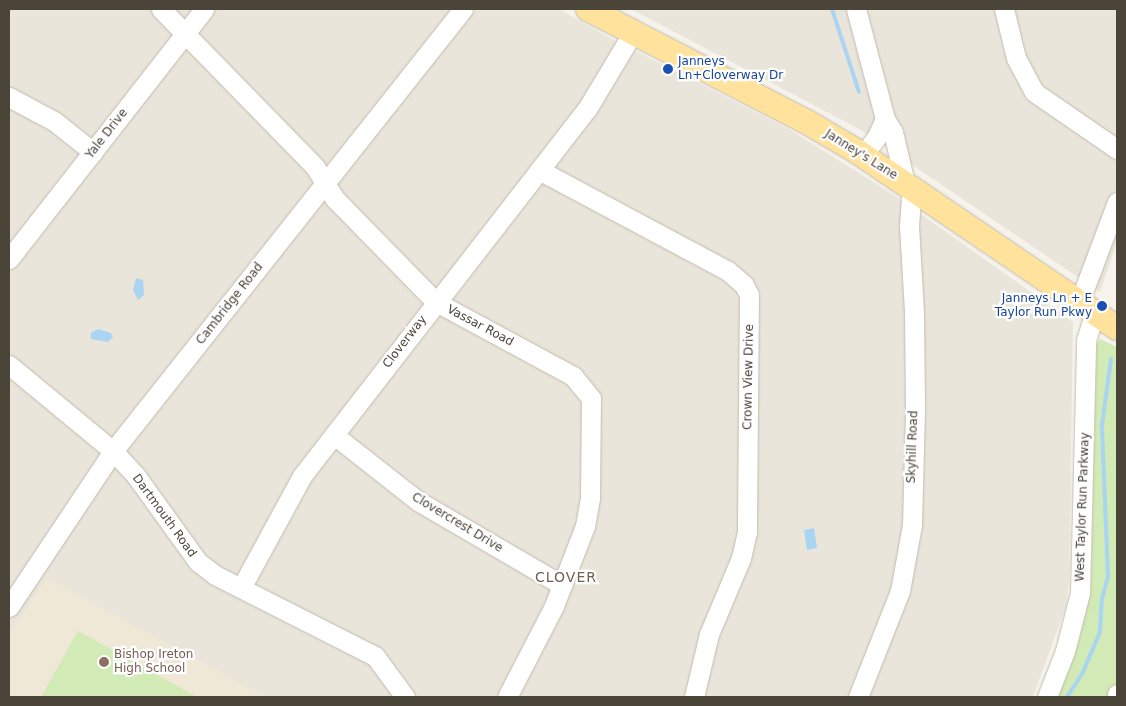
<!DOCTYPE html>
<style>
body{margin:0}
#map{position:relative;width:1126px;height:706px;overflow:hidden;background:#f6f3ec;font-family:"DejaVu Sans",sans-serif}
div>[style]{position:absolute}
.residential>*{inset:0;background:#eae5da}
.education>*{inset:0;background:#efe8d6}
.green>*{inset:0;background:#d2eab5}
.water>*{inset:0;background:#a9d4f2}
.stream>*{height:4px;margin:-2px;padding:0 2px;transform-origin:2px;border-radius:2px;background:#a9d4f2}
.roads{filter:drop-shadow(0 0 1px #c2bbae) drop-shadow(0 0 1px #c2bbae)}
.minor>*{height:19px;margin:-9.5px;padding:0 9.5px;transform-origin:9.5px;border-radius:9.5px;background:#fff}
.major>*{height:24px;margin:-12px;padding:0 12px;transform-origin:12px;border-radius:12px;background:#ffe39c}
.dots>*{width:14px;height:14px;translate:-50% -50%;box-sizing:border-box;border:2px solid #fff;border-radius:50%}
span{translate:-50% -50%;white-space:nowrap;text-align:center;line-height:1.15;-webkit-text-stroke:4.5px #fff;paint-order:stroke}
.transit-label{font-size:12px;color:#164399}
.left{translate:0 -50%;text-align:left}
.right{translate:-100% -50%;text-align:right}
.street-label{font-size:12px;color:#4b4439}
.education-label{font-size:12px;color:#785e54}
.neighbourhood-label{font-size:14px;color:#6e6250;letter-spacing:1px}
.frame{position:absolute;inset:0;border:10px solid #4b4439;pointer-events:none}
</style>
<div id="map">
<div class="residential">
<i style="clip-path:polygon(9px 9px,559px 9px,608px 37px,787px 128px,891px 193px,1073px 322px,1069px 578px,1066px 607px,1033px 697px,265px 697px,47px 579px,9px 635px)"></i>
<i style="clip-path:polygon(631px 9px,1117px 9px,1117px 242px,1100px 292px,859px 129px)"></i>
</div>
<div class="education">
<i style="clip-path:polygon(47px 578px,265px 697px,9px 697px,9px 635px)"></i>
</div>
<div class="green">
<i style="clip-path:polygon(1100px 339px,1117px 347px,1117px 697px,1057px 697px,1078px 644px,1091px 589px,1096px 345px)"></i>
<i style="clip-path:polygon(78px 631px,197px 697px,41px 697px)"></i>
</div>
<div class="water">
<i style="clip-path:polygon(136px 278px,143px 280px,144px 295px,138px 300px,133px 290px)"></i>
<i style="clip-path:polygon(98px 329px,111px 333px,113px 337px,108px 342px,91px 339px,91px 333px)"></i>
<i style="clip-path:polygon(814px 528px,817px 548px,807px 550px,804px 530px)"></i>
</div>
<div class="stream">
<i style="left:832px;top:9px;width:87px;rotate:72deg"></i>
<i style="left:1067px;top:697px;width:30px;rotate:-57deg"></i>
<i style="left:1083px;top:672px;width:43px;rotate:-67deg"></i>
<i style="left:1100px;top:632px;width:33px;rotate:-87deg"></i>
<i style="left:1102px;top:599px;width:23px;rotate:-75deg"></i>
<i style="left:1108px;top:577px;width:152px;rotate:-92.3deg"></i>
<i style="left:1102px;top:425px;width:67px;rotate:-82.2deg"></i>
</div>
<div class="roads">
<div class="minor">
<i style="left:161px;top:9px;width:221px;rotate:45.7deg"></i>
<i style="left:315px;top:167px;width:36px;rotate:58deg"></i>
<i style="left:334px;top:198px;width:146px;rotate:45.6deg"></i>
<i style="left:436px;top:302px;width:156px;rotate:28.4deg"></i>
<i style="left:573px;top:376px;width:28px;rotate:51deg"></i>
<i style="left:591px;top:398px;width:100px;rotate:90.6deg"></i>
<i style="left:590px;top:498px;width:28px;rotate:100deg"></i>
<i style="left:585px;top:526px;width:86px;rotate:111.2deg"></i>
<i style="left:554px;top:606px;width:102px;rotate:117.3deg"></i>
<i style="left:856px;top:9px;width:114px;rotate:75.2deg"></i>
<i style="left:885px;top:119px;width:21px;rotate:115deg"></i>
<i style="left:876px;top:138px;width:21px;rotate:127deg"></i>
<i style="left:1004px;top:9px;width:50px;rotate:76.2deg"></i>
<i style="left:1016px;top:58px;width:38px;rotate:62deg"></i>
<i style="left:1034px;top:92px;width:101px;rotate:34.5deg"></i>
<i style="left:9px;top:97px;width:51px;rotate:28.1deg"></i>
<i style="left:54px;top:121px;width:50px;rotate:38.5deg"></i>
<i style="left:885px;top:119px;width:15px;rotate:58deg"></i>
<i style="left:893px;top:132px;width:52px;rotate:76.8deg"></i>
<i style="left:539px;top:170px;width:214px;rotate:28.1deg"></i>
<i style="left:728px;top:271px;width:21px;rotate:41deg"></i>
<i style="left:744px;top:285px;width:11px;rotate:63deg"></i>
<i style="left:749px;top:295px;width:237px;rotate:90.5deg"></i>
<i style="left:747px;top:532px;width:27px;rotate:103deg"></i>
<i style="left:741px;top:558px;width:82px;rotate:112.8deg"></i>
<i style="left:709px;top:634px;width:65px;rotate:103.4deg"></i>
<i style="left:9px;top:259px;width:317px;rotate:-52deg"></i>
<i style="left:1079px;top:303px;width:108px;rotate:-69.4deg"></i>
<i style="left:9px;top:365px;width:135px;rotate:39.6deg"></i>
<i style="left:113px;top:451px;width:34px;rotate:47deg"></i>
<i style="left:136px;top:476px;width:106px;rotate:54.2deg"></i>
<i style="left:198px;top:562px;width:21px;rotate:37deg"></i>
<i style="left:215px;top:575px;width:179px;rotate:26.9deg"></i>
<i style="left:375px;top:656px;width:51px;rotate:53.8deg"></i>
<i style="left:334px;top:435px;width:107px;rotate:38.2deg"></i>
<i style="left:418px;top:501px;width:167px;rotate:30.3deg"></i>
<i style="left:241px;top:588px;width:128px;rotate:-61.4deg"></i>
<i style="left:302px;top:476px;width:465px;rotate:-52.2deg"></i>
<i style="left:587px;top:109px;width:90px;rotate:-59.1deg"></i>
<i style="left:9px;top:607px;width:187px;rotate:-56.3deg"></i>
<i style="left:113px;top:451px;width:564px;rotate:-51.63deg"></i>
<i style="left:858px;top:697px;width:114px;rotate:-68.4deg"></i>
<i style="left:900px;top:591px;width:67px;rotate:-79.7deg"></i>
<i style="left:912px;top:525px;width:117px;rotate:-88.5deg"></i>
<i style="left:915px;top:408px;width:96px;rotate:-90.6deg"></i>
<i style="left:914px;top:312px;width:86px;rotate:-93.3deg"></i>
<i style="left:909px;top:226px;width:39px;rotate:-86deg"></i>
<i style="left:1047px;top:697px;width:49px;rotate:-68.6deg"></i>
<i style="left:1065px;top:651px;width:60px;rotate:-75.5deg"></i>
<i style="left:1080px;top:593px;width:253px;rotate:-88.6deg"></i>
<i style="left:1086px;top:340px;width:28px;rotate:-72deg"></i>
<i style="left:1117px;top:697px;width:3px;rotate:-90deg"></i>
</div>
<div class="major">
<i style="left:588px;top:9px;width:246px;rotate:27.3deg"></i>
<i style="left:807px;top:122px;width:59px;rotate:30.5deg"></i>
<i style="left:858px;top:152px;width:313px;rotate:34.2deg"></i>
</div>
</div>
<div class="dots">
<i style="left:668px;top:69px;background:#1a4fb4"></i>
<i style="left:1102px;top:306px;background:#1a4fb4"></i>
<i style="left:104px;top:662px;background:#8d6e63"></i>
</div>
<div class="transit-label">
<span class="left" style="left:678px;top:69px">Janneys<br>Ln+Cloverway Dr</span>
<span class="right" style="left:1092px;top:306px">Janneys Ln + E<br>Taylor Run Pkwy</span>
</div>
<div class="street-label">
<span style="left:107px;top:134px;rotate:-52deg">Yale Drive</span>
<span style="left:861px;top:155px;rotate:32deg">Janney's Lane</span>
<span style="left:230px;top:304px;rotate:-52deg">Cambridge Road</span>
<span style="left:480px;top:326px;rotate:28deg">Vassar Road</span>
<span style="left:405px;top:342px;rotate:-52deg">Cloverway</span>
<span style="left:749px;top:377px;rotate:-89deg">Crown View Drive</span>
<span style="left:913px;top:447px;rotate:-88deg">Skyhill Road</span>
<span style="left:1083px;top:507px;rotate:-88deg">West Taylor Run Parkway</span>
<span style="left:164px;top:516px;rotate:54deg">Dartmouth Road</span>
<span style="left:457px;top:523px;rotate:31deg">Clovercrest Drive</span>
</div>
<div class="education-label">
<span class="left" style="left:114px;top:662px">Bishop Ireton<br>High School</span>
</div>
<div class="neighbourhood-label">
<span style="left:566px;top:577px">CLOVER</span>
</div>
<div class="frame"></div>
</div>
